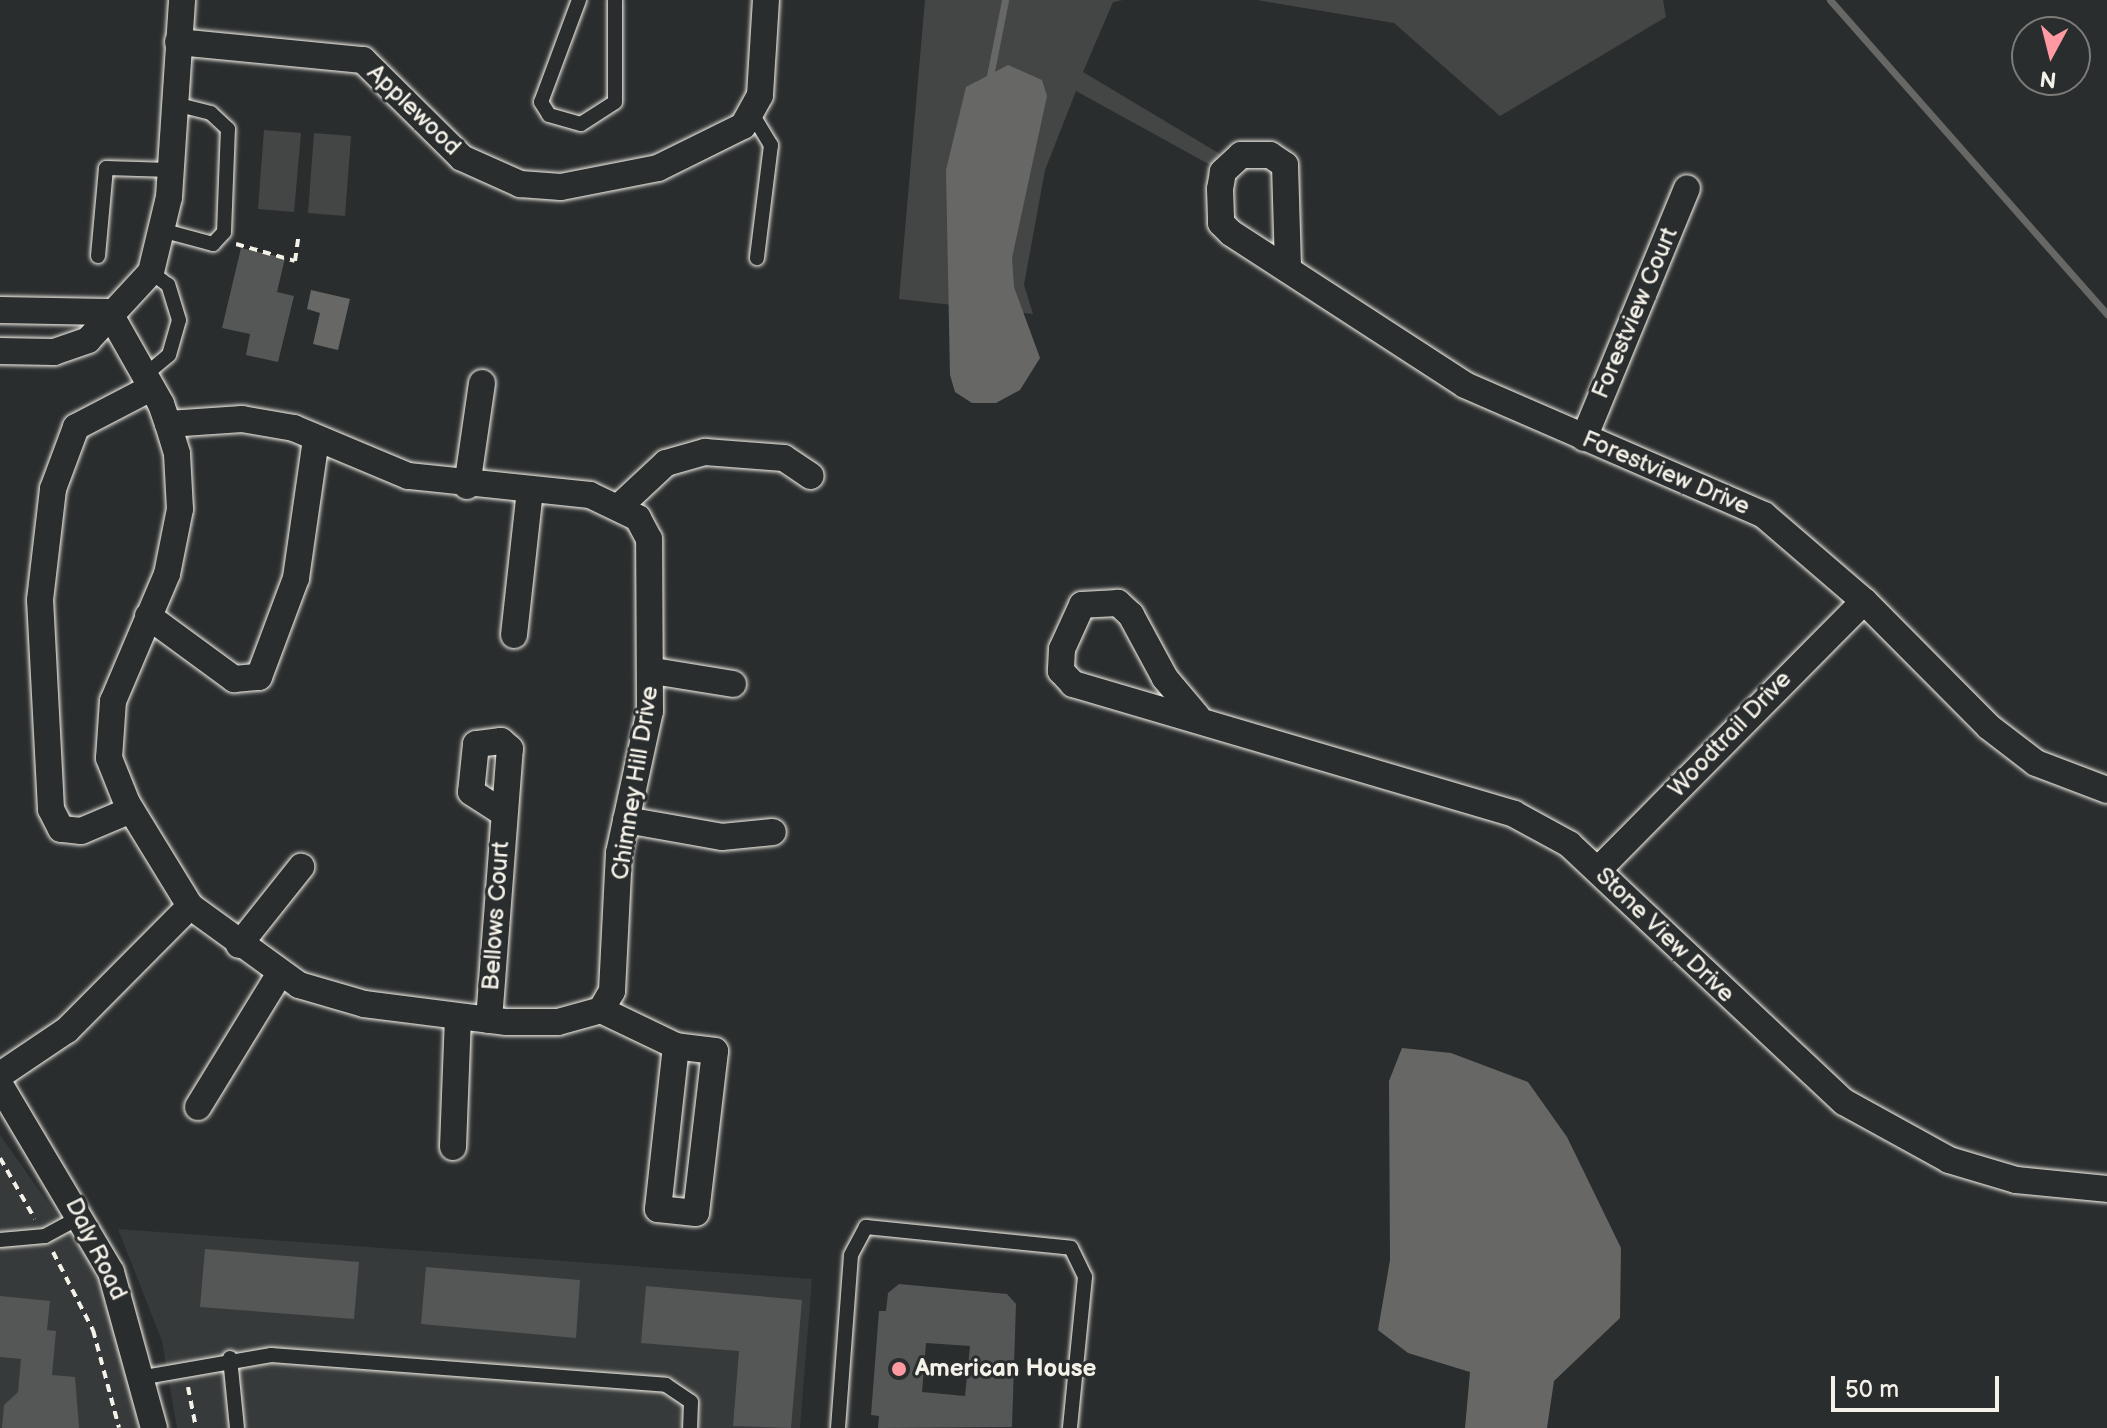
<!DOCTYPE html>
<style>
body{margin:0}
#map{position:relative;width:2107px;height:1428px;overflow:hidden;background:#2a2d2e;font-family:"Balsamiq Sans",sans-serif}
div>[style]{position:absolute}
.built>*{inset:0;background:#373a3a}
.green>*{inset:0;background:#444645}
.water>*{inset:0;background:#676866}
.stream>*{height:7px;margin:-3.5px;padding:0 3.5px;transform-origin:3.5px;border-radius:3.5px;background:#676866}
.building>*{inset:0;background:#555756}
.path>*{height:4px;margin-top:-2px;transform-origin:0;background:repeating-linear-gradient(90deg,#f4f1e8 0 8px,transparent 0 14px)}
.roads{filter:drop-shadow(0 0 2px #f4f1e8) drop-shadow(0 0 2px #f4f1e8)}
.lane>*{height:14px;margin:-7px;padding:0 7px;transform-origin:7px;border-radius:7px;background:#2a2d2e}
.street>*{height:26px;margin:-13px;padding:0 13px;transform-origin:13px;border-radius:13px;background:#2a2d2e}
.dots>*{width:22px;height:22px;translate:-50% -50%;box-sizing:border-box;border:4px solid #2a2d2e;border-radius:50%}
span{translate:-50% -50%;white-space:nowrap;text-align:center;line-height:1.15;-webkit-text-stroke:6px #2a2d2e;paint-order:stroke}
.street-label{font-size:24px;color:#f4f1e8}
.poi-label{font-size:24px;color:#f4f1e8;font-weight:700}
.left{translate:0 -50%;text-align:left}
.north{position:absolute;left:2011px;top:16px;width:80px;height:80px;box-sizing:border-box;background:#2a2d2e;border:2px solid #7b7b78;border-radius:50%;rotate:187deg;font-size:22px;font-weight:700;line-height:32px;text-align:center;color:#f4f1e8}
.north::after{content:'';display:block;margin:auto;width:28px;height:36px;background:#ff9aa2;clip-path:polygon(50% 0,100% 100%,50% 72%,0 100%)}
.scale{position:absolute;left:1831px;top:1376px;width:168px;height:36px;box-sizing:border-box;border:4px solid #f4f1e8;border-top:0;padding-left:10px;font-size:24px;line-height:28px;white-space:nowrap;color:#f4f1e8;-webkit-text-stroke:6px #2a2d2e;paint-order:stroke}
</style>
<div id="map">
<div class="built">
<i style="clip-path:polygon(0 1135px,91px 1264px,127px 1365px,138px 1428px,0 1428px)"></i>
<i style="clip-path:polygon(118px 1229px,812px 1279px,800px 1428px,177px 1428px,162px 1341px)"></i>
</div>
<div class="green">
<i style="clip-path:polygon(925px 0,1123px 0,1113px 2px,1083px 72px,1220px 154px,1214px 167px,1076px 91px,1045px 170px,1024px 285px,1033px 314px,899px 299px)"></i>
<i style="clip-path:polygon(1257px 0,1663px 0,1666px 17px,1500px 116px,1394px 23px)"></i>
<i style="clip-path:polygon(264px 130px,301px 133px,294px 212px,258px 209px)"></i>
<i style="clip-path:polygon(314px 133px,351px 136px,345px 216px,308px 213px)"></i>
</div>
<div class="water">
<i style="clip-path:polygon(1008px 65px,1042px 80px,1047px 96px,1012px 258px,1014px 287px,1040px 358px,1020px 390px,996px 403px,972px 403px,955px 392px,950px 375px,946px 170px,966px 87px)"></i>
<i style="clip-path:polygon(311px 290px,350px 299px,338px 350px,313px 344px,320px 313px,307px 309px)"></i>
<i style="clip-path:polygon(1402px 1048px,1451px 1053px,1528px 1082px,1567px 1137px,1621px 1248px,1620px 1318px,1554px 1381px,1547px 1428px,1465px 1428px,1470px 1372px,1408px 1353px,1378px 1330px,1390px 1260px,1389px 1081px)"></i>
</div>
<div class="stream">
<i style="left:1830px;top:0;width:419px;rotate:48.6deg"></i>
<i style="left:990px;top:76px;width:77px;rotate:-78.8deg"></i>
</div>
<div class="building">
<i style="clip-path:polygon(241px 248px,285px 258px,277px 292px,294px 296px,278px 362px,246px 355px,250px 334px,222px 328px)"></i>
<i style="clip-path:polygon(205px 1249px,359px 1262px,354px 1319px,200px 1307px)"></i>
<i style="clip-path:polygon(426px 1267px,580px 1280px,576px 1338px,421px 1324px)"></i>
<i style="clip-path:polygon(evenodd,899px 1284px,1007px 1294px,1016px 1304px,1012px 1427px,878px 1428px,879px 1416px,871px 1415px,879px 1311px,886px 1311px,888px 1293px,899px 1284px,926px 1343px,970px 1346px,965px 1396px,922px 1392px,926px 1343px)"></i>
<i style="clip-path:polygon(646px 1286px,802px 1300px,791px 1428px,733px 1426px,739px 1351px,641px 1343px)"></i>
<i style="clip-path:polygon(0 1296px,50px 1301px,47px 1330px,56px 1331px,52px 1375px,75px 1377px,79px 1428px,2px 1428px,4px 1405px,18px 1392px,21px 1359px,0 1357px)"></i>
</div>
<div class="path">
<i style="left:236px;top:244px;width:61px;rotate:16.1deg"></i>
<i style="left:295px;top:261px;width:28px;rotate:-82deg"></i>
<i style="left:0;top:1158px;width:70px;rotate:60.2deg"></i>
<i style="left:53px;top:1252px;width:88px;rotate:62.9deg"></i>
<i style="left:93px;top:1330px;width:101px;rotate:75.1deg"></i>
<i style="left:188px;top:1387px;width:42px;rotate:79deg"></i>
</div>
<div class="roads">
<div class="lane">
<i style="left:579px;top:0;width:109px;rotate:110.4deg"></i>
<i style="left:541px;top:102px;width:15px;rotate:58deg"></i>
<i style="left:549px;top:115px;width:33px;rotate:16deg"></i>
<i style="left:581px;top:124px;width:40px;rotate:-32.9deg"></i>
<i style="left:615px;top:102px;width:102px;rotate:-90deg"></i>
<i style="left:751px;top:112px;width:39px;rotate:59deg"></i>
<i style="left:771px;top:145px;width:114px;rotate:97.1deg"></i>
<i style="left:161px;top:230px;width:54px;rotate:15.1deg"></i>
<i style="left:213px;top:244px;width:16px;rotate:-47deg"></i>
<i style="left:224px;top:232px;width:103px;rotate:-87.8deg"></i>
<i style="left:228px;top:129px;width:23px;rotate:-137deg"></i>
<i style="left:211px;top:113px;width:38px;rotate:-166deg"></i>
<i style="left:98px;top:256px;width:88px;rotate:-84.8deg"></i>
<i style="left:106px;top:168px;width:64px;rotate:1.8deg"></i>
<i style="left:145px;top:375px;width:31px;rotate:-40deg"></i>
<i style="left:169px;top:355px;width:36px;rotate:-74deg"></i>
<i style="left:179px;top:320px;width:37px;rotate:-107deg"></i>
<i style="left:168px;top:285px;width:21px;rotate:-143deg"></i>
<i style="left:0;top:1240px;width:45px;rotate:-5.1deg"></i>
<i style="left:45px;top:1236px;width:42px;rotate:-28.4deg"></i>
<i style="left:230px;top:1358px;width:70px;rotate:84.3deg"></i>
<i style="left:145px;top:1377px;width:128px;rotate:-9.9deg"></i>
<i style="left:271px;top:1355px;width:396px;rotate:4.3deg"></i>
<i style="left:666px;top:1385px;width:30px;rotate:34deg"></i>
<i style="left:691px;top:1402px;width:26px;rotate:92deg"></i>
<i style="left:838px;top:1428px;width:173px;rotate:-85.7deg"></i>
<i style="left:851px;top:1255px;width:32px;rotate:-62deg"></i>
<i style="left:866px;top:1227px;width:206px;rotate:5.8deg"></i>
<i style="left:1071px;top:1248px;width:32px;rotate:64deg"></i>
<i style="left:1085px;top:1277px;width:152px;rotate:95.7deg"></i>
</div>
<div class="street">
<i style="left:178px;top:42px;width:186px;rotate:5.6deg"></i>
<i style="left:363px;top:60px;width:139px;rotate:44.7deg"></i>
<i style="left:462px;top:158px;width:64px;rotate:24.1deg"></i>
<i style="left:520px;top:184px;width:41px;rotate:4.2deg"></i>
<i style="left:561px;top:187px;width:99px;rotate:-11.1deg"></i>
<i style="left:658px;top:168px;width:95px;rotate:-26.3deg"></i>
<i style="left:743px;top:126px;width:35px;rotate:-61deg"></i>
<i style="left:760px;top:95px;width:95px;rotate:-86.4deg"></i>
<i style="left:1288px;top:266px;width:101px;rotate:-91.7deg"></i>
<i style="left:1285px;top:165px;width:18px;rotate:-146deg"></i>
<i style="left:1270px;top:155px;width:29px;rotate:180deg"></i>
<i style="left:1241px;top:155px;width:25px;rotate:137deg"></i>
<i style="left:1223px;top:172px;width:17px;rotate:100deg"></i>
<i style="left:1220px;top:189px;width:34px;rotate:88deg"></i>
<i style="left:1221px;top:223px;width:14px;rotate:45deg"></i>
<i style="left:1231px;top:233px;width:279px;rotate:33deg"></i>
<i style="left:1465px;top:385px;width:326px;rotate:23.5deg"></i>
<i style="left:1764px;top:515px;width:132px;rotate:40.7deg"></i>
<i style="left:1864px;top:601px;width:177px;rotate:45.2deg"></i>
<i style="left:1989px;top:727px;width:59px;rotate:37.5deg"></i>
<i style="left:2036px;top:763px;width:76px;rotate:20.8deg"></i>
<i style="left:0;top:310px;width:109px;rotate:1.1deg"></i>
<i style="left:109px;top:312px;width:106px;rotate:60.5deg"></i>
<i style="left:161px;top:404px;width:21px;rotate:71deg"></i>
<i style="left:168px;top:424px;width:31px;rotate:73deg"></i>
<i style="left:177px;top:454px;width:55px;rotate:86.9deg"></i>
<i style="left:180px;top:509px;width:66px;rotate:101.3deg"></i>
<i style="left:167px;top:574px;width:138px;rotate:113deg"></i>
<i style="left:113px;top:701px;width:57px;rotate:94deg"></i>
<i style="left:109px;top:758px;width:48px;rotate:68.2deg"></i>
<i style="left:127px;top:803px;width:121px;rotate:58.5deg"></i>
<i style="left:190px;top:906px;width:135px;rotate:35.9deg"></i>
<i style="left:299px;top:985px;width:68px;rotate:16.3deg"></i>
<i style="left:364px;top:1004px;width:144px;rotate:7.2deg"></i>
<i style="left:507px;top:1022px;width:51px"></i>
<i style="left:558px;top:1022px;width:45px;rotate:-15.6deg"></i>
<i style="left:601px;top:1010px;width:22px;rotate:-60deg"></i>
<i style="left:612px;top:991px;width:138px;rotate:-87.1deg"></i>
<i style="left:619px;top:853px;width:145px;rotate:-77.7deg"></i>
<i style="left:650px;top:711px;width:172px;rotate:-90.3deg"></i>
<i style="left:649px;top:539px;width:24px;rotate:-118deg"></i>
<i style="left:638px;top:518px;width:53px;rotate:-154.4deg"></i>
<i style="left:590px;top:495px;width:183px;rotate:-174deg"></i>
<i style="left:408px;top:476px;width:124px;rotate:-157.2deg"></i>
<i style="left:294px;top:428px;width:53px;rotate:-170.2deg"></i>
<i style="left:242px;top:419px;width:74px;rotate:176.1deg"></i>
<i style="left:0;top:351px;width:54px;rotate:1.1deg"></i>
<i style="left:54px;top:352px;width:36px;rotate:-19deg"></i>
<i style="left:88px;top:340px;width:93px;rotate:-47.2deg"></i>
<i style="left:151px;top:272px;width:77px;rotate:-76.5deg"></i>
<i style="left:169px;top:197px;width:197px;rotate:-86.2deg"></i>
<i style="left:1584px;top:438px;width:270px;rotate:-67.6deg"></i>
<i style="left:467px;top:486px;width:104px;rotate:-81.7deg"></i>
<i style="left:622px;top:504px;width:60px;rotate:-43deg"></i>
<i style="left:666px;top:463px;width:41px;rotate:-15.8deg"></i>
<i style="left:705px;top:452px;width:79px;rotate:4.3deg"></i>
<i style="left:784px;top:458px;width:32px;rotate:34deg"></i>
<i style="left:148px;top:616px;width:107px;rotate:36.2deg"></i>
<i style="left:234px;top:679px;width:25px;rotate:-5deg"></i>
<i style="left:259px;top:677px;width:106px;rotate:-69.5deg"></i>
<i style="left:296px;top:578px;width:140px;rotate:-81.8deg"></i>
<i style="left:514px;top:635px;width:146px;rotate:-83.7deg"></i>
<i style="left:653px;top:671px;width:81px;rotate:9.2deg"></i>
<i style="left:1197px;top:716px;width:50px;rotate:-130.1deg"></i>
<i style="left:1165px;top:678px;width:72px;rotate:-118.4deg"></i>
<i style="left:1131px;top:615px;width:18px;rotate:-137deg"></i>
<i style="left:1118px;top:603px;width:36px;rotate:177deg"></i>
<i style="left:1082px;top:605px;width:48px;rotate:114.4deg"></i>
<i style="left:1062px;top:649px;width:22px;rotate:93deg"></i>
<i style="left:1061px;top:671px;width:18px;rotate:47deg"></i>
<i style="left:1073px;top:684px;width:460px;rotate:16.4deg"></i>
<i style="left:1514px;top:814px;width:63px;rotate:28.6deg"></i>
<i style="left:1569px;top:844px;width:377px;rotate:43.2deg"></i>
<i style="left:1844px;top:1102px;width:120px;rotate:28.9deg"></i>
<i style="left:1949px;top:1160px;width:70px;rotate:16.6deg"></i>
<i style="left:2016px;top:1180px;width:91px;rotate:5.6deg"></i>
<i style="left:131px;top:810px;width:54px;rotate:157.2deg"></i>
<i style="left:81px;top:831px;width:20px;rotate:-174deg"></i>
<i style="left:61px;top:829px;width:22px;rotate:-117deg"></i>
<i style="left:51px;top:809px;width:209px;rotate:-93deg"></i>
<i style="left:40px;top:600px;width:112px;rotate:-83.3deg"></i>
<i style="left:53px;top:489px;width:66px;rotate:-69.6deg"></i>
<i style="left:76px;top:427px;width:85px;rotate:-27.5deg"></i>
<i style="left:626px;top:820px;width:97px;rotate:10deg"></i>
<i style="left:722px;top:837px;width:51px;rotate:-5.6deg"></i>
<i style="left:1598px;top:870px;width:378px;rotate:-45.3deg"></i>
<i style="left:239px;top:945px;width:100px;rotate:-51.5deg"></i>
<i style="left:601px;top:1010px;width:83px;rotate:25.6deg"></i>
<i style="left:676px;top:1046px;width:164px;rotate:96.3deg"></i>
<i style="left:658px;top:1209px;width:38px;rotate:6deg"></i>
<i style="left:696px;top:1213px;width:163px;rotate:-83.3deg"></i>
<i style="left:715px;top:1051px;width:39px;rotate:-173deg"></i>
<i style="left:489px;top:1020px;width:272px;rotate:-85.6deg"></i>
<i style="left:510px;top:749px;width:12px;rotate:-138deg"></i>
<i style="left:501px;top:741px;width:25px;rotate:173deg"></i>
<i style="left:476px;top:744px;width:48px;rotate:95.9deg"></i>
<i style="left:471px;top:792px;width:38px;rotate:33deg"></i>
<i style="left:0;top:1075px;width:81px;rotate:-33.9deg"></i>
<i style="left:67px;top:1030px;width:175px;rotate:-45.2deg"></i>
<i style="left:0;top:1085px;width:217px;rotate:59.3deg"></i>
<i style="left:111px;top:1272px;width:162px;rotate:74.6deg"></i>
<i style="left:198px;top:1107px;width:157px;rotate:-58.5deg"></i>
<i style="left:453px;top:1147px;width:130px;rotate:-87.8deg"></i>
</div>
</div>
<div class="dots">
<i style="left:899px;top:1369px;background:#ff9aa2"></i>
</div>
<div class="street-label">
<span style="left:414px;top:110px;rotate:44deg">Applewood</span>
<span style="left:1635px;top:313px;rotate:-67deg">Forestview Court</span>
<span style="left:1666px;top:473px;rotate:23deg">Forestview Drive</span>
<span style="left:1730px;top:734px;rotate:-46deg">Woodtrail Drive</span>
<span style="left:635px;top:783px;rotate:-81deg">Chimney Hill Drive</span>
<span style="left:496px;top:916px;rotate:-86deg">Bellows Court</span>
<span style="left:1665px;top:935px;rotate:44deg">Stone View Drive</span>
<span style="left:96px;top:1249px;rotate:64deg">Daly Road</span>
</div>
<div class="poi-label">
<span class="left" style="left:915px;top:1369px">American House</span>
</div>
<div class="north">N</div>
<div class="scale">50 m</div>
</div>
